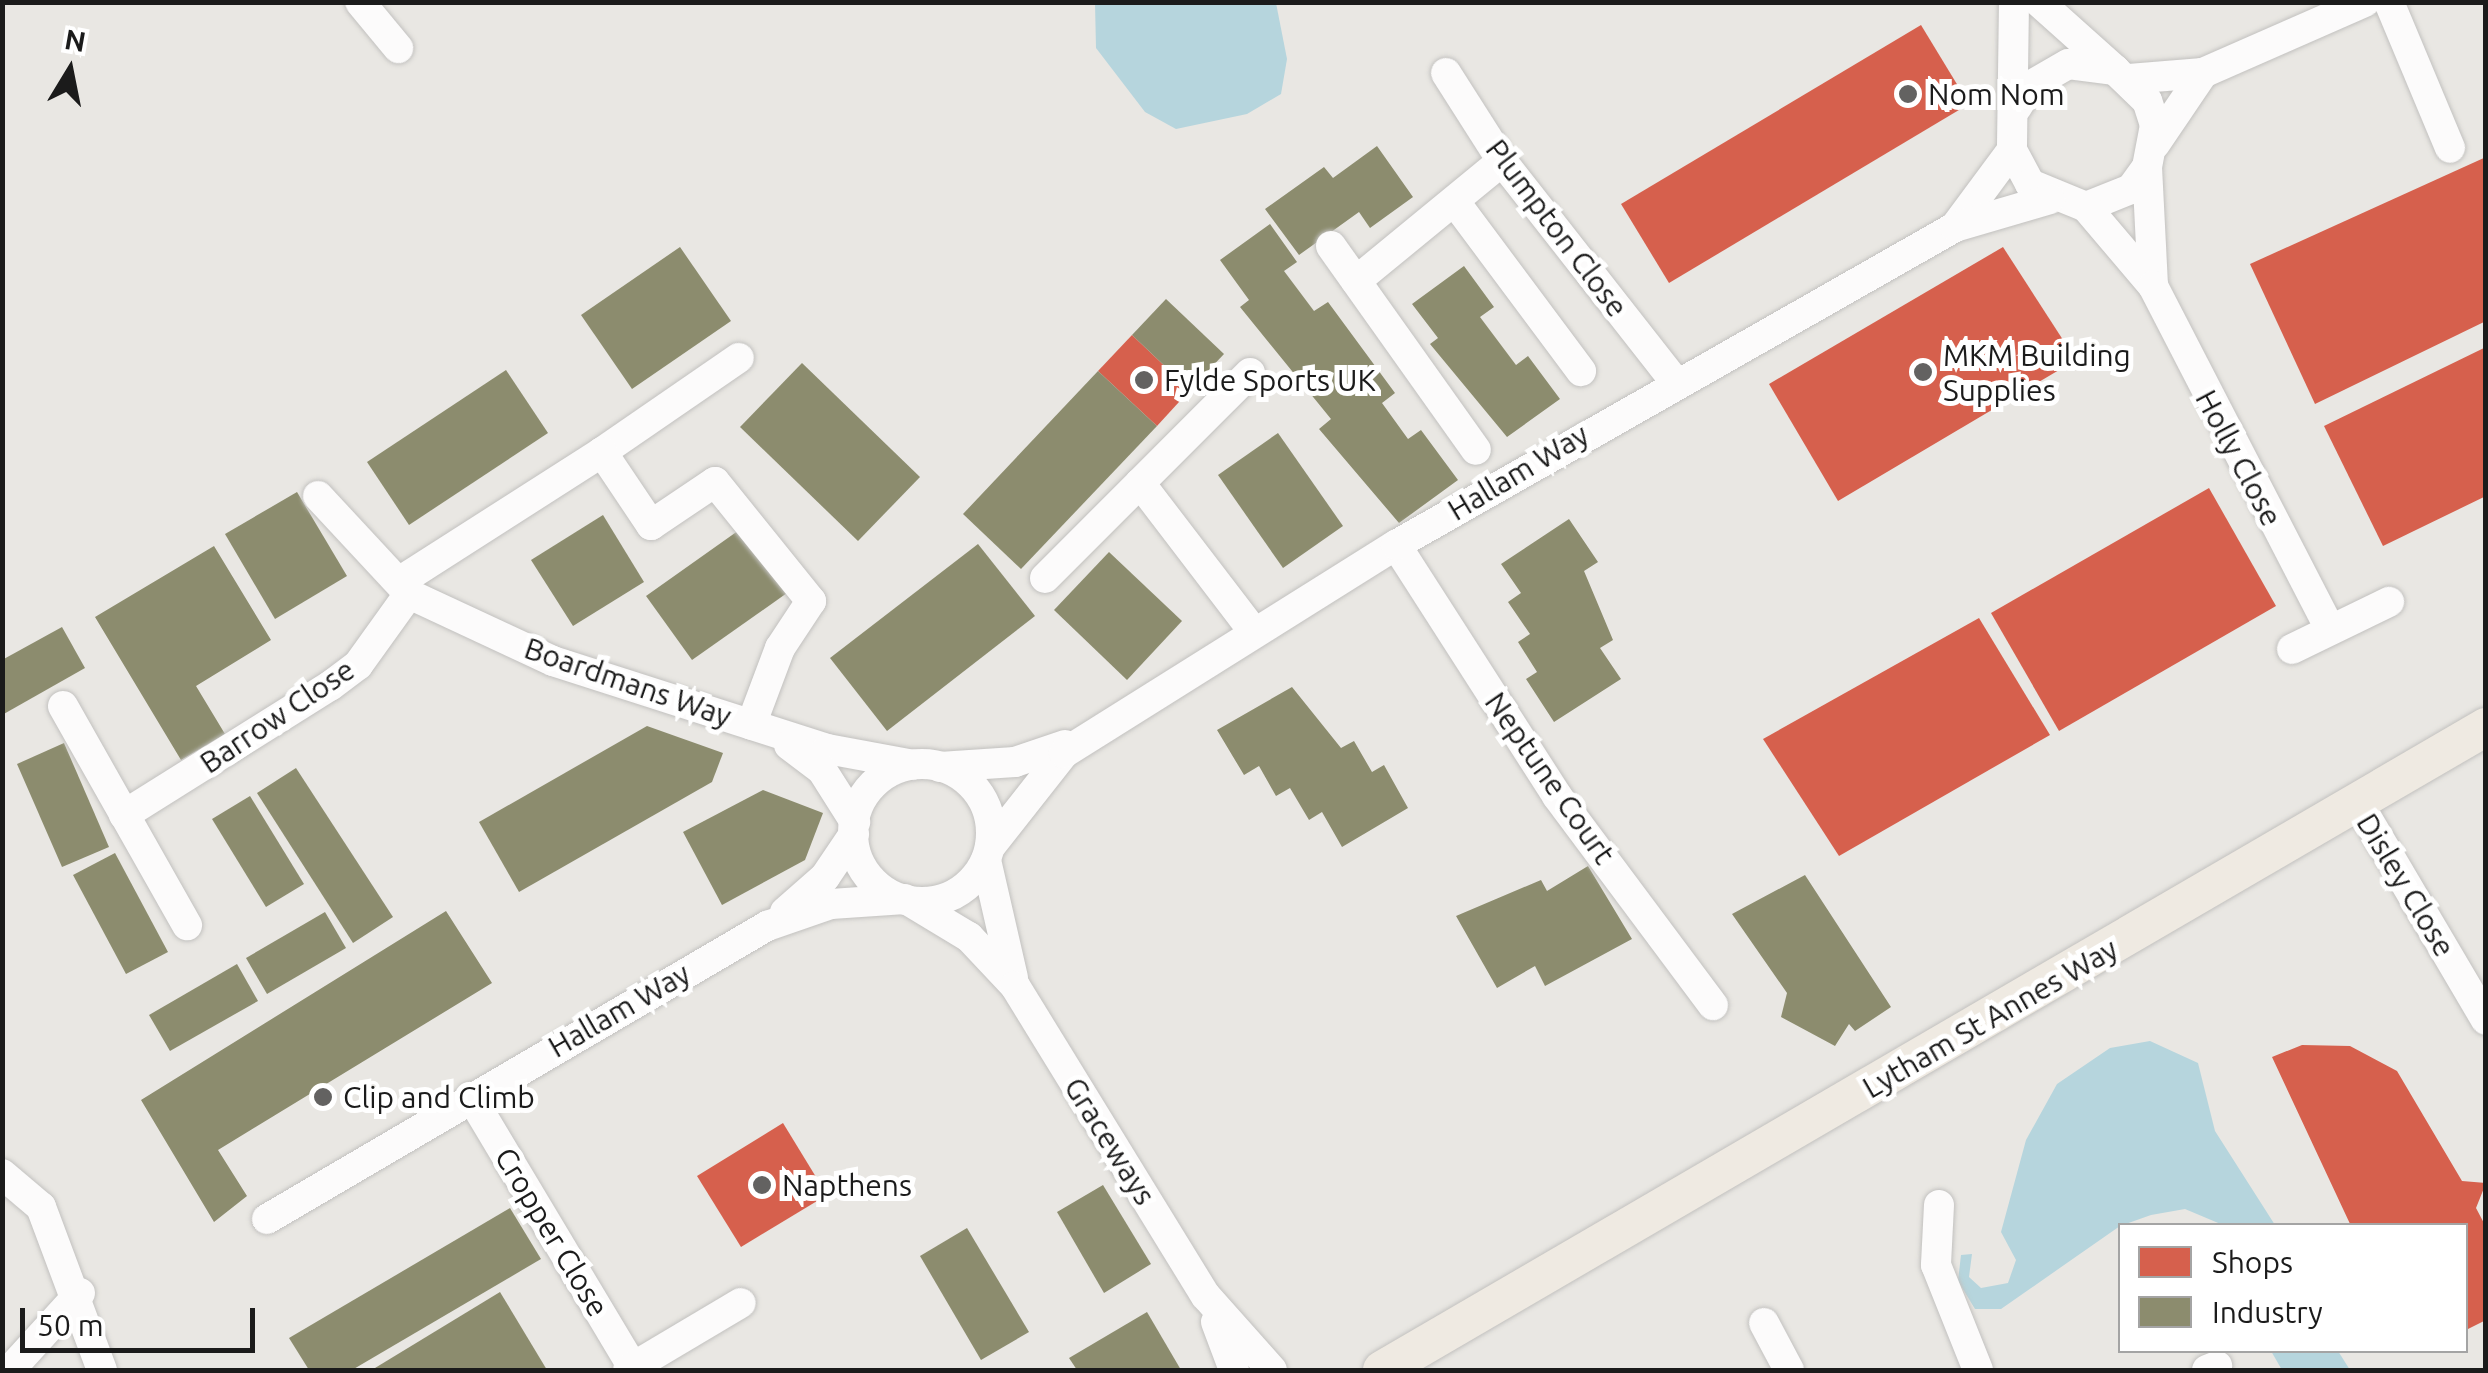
<!DOCTYPE html>
<style>
body{margin:0}
#map{position:relative;width:2488px;height:1373px;overflow:hidden;background:#e9e7e3;font-family:Ubuntu,sans-serif}
div>[style]{position:absolute}
.water>*{inset:0;background:#b6d5dd}
.shops>*{inset:0;background:#d6604d}
.industry>*{inset:0;background:#8c8c6e}
.roads{filter:drop-shadow(0 0 2px #c2c1bf) drop-shadow(0 0 2px #c2c1bf)}
.minor>*{height:30px;margin:-15px;padding:0 15px;transform-origin:15px;border-radius:15px;background:#fcfbfb}
.minor>.ring{margin:-15px;padding:0;box-sizing:content-box;background:none;border:30px solid #fcfbfb;border-radius:50%}
.major>*{height:38px;margin:-19px;padding:0 19px;transform-origin:19px;border-radius:19px;background:#efeae2}
.dots>*{width:28px;height:28px;translate:-50% -50%;box-sizing:border-box;border:5px solid #fff;border-radius:50%}
span{translate:-50% -50%;white-space:nowrap;text-align:center;line-height:1.15;-webkit-text-stroke:10px #fff;paint-order:stroke}
.poi-label{font-size:30px;color:#1b1b1b}
.left{translate:0 -50%;text-align:left}
.street-label{font-size:30px;color:#1b1b1b}
.frame{position:absolute;inset:0;border:5px solid #1b1b1b;pointer-events:none}
.legend{position:absolute;left:2118px;top:1223px;width:350px;height:130px;box-sizing:border-box;background:#fff;border:2px solid #a4a4a4;margin:0;padding:12px 18px;list-style:none;font-size:30px;color:#1b1b1b}
.legend li{display:flex;align-items:center;gap:20px;height:50px}
.legend b{width:50px;border:2px solid #a4a4a4}
.north{position:absolute;left:20px;top:20px;width:100px;height:100px;-webkit-text-stroke:8px #fff;paint-order:stroke;rotate:10deg;font-size:28px;font-weight:700;line-height:40px;text-align:center;color:#1b1b1b}
.north::after{content:'';display:block;margin:auto;width:35px;height:45px;background:#1b1b1b;clip-path:polygon(50% 0,100% 100%,50% 72%,0 100%)}
.scale{position:absolute;left:20px;top:1308px;width:235px;height:45px;box-sizing:border-box;border:5px solid #1b1b1b;border-top:0;padding-left:12px;font-size:30px;line-height:35px;white-space:nowrap;color:#1b1b1b;-webkit-text-stroke:8px #fff;paint-order:stroke}
</style>
<div id="map">
<div class="water">
<i style="clip-path:polygon(1095px 3px,1276px 3px,1287px 59px,1281px 94px,1247px 114px,1176px 129px,1145px 112px,1096px 48px)"></i>
<i style="clip-path:polygon(2150px 1041px,2198px 1063px,2215px 1131px,2275px 1225px,2223px 1225px,2185px 1209px,2151px 1215px,2120px 1226px,2001px 1309px,1975px 1309px,1958px 1281px,1961px 1255px,1972px 1254px,1969px 1277px,1981px 1288px,2008px 1283px,2016px 1260px,2001px 1232px,2026px 1140px,2057px 1084px,2110px 1048px)"></i>
<i style="clip-path:polygon(2271px 1351px,2338px 1351px,2350px 1370px,2282px 1370px)"></i>
</div>
<div class="shops">
<i style="clip-path:polygon(1921px 25px,1969px 104px,1669px 283px,1621px 204px)"></i>
<i style="clip-path:polygon(2486px 157px,2486px 321px,2315px 404px,2250px 264px)"></i>
<i style="clip-path:polygon(2003px 247px,2076px 360px,1838px 501px,1769px 384px)"></i>
<i style="clip-path:polygon(1132px 335px,1190px 390px,1157px 426px,1098px 371px)"></i>
<i style="clip-path:polygon(2486px 347px,2486px 496px,2383px 546px,2324px 426px)"></i>
<i style="clip-path:polygon(2209px 488px,2276px 606px,2059px 731px,1991px 613px)"></i>
<i style="clip-path:polygon(1979px 618px,2050px 735px,1839px 856px,1763px 739px)"></i>
<i style="clip-path:polygon(2302px 1045px,2350px 1046px,2397px 1071px,2462px 1181px,2486px 1183px,2476px 1208px,2486px 1227px,2486px 1320px,2466px 1330px,2466px 1226px,2351px 1226px,2272px 1057px)"></i>
<i style="clip-path:polygon(783px 1123px,827px 1195px,741px 1247px,697px 1176px)"></i>
</div>
<div class="industry">
<i style="clip-path:polygon(1377px 146px,1413px 197px,1370px 228px,1359px 212px,1299px 255px,1265px 209px,1324px 167px,1333px 178px)"></i>
<i style="clip-path:polygon(1270px 224px,1297px 262px,1284px 271px,1314px 311px,1328px 302px,1395px 393px,1382px 403px,1408px 439px,1421px 430px,1458px 480px,1399px 523px,1319px 429px,1331px 419px,1240px 307px,1249px 300px,1220px 260px)"></i>
<i style="clip-path:polygon(680px 247px,731px 321px,632px 389px,581px 315px)"></i>
<i style="clip-path:polygon(1464px 266px,1494px 307px,1480px 317px,1516px 365px,1528px 356px,1560px 399px,1507px 437px,1430px 344px,1438px 338px,1412px 304px)"></i>
<i style="clip-path:polygon(1166px 299px,1224px 354px,1190px 390px,1132px 335px)"></i>
<i style="clip-path:polygon(802px 363px,920px 477px,858px 541px,740px 427px)"></i>
<i style="clip-path:polygon(506px 370px,548px 433px,409px 525px,367px 462px)"></i>
<i style="clip-path:polygon(1098px 371px,1157px 426px,1021px 569px,963px 514px)"></i>
<i style="clip-path:polygon(1278px 433px,1343px 526px,1283px 568px,1218px 475px)"></i>
<i style="clip-path:polygon(297px 492px,347px 576px,275px 619px,225px 534px)"></i>
<i style="clip-path:polygon(603px 515px,644px 582px,573px 626px,531px 560px)"></i>
<i style="clip-path:polygon(1569px 519px,1598px 562px,1584px 571px,1613px 640px,1600px 648px,1621px 679px,1554px 722px,1526px 679px,1537px 672px,1518px 642px,1530px 634px,1508px 602px,1521px 593px,1501px 564px)"></i>
<i style="clip-path:polygon(742px 528px,787px 593px,692px 660px,646px 596px)"></i>
<i style="clip-path:polygon(978px 544px,1035px 616px,887px 731px,830px 658px)"></i>
<i style="clip-path:polygon(214px 546px,271px 640px,196px 686px,225px 734px,181px 760px,95px 617px)"></i>
<i style="clip-path:polygon(1109px 552px,1182px 621px,1127px 680px,1054px 610px)"></i>
<i style="clip-path:polygon(62px 627px,85px 668px,2px 715px,2px 660px)"></i>
<i style="clip-path:polygon(1292px 687px,1341px 748px,1354px 741px,1372px 772px,1384px 765px,1408px 808px,1342px 847px,1322px 812px,1309px 820px,1290px 788px,1276px 796px,1259px 766px,1244px 775px,1217px 730px)"></i>
<i style="clip-path:polygon(647px 726px,723px 753px,712px 782px,519px 892px,479px 822px)"></i>
<i style="clip-path:polygon(64px 743px,109px 847px,62px 867px,17px 764px)"></i>
<i style="clip-path:polygon(296px 768px,393px 917px,353px 943px,257px 793px)"></i>
<i style="clip-path:polygon(763px 790px,823px 813px,805px 860px,722px 905px,683px 832px)"></i>
<i style="clip-path:polygon(250px 796px,304px 884px,266px 907px,212px 819px)"></i>
<i style="clip-path:polygon(115px 853px,168px 952px,126px 974px,73px 875px)"></i>
<i style="clip-path:polygon(1588px 866px,1632px 939px,1545px 986px,1535px 966px,1497px 988px,1456px 916px,1541px 880px,1547px 891px)"></i>
<i style="clip-path:polygon(1805px 875px,1891px 1007px,1855px 1031px,1849px 1024px,1835px 1046px,1781px 1017px,1787px 993px,1732px 914px)"></i>
<i style="clip-path:polygon(446px 911px,492px 983px,218px 1150px,247px 1196px,214px 1222px,141px 1100px)"></i>
<i style="clip-path:polygon(325px 912px,346px 948px,267px 994px,246px 958px)"></i>
<i style="clip-path:polygon(237px 964px,258px 1001px,170px 1051px,149px 1015px)"></i>
<i style="clip-path:polygon(1103px 1185px,1151px 1264px,1104px 1293px,1057px 1212px)"></i>
<i style="clip-path:polygon(510px 1208px,541px 1259px,352px 1370px,309px 1370px,289px 1338px)"></i>
<i style="clip-path:polygon(967px 1228px,1029px 1332px,981px 1360px,920px 1256px)"></i>
<i style="clip-path:polygon(500px 1292px,547px 1370px,376px 1370px,375px 1368px)"></i>
<i style="clip-path:polygon(1147px 1312px,1181px 1370px,1077px 1370px,1069px 1358px)"></i>
</div>
<div class="roads">
<div class="minor">
<i style="left:360px;top:2px;width:60px;rotate:50.4deg"></i>
<i style="left:2014px;top:2px;width:148px;rotate:90.8deg"></i>
<i style="left:2012px;top:150px;width:38px;rotate:62deg"></i>
<i style="left:2030px;top:184px;width:61px;rotate:22.3deg"></i>
<i style="left:2086px;top:207px;width:48px;rotate:-21.8deg"></i>
<i style="left:2131px;top:189px;width:27px;rotate:-54deg"></i>
<i style="left:2147px;top:167px;width:43px;rotate:-79.2deg"></i>
<i style="left:2155px;top:125px;width:25px;rotate:-108deg"></i>
<i style="left:2147px;top:101px;width:45px;rotate:-135.9deg"></i>
<i style="left:2115px;top:70px;width:47px;rotate:-172.7deg"></i>
<i style="left:2068px;top:64px;width:44px;rotate:149.9deg"></i>
<i style="left:2030px;top:86px;width:25px;rotate:122deg"></i>
<i style="left:2039px;top:2px;width:102px;rotate:41.8deg"></i>
<i style="left:2389px;top:2px;width:158px;rotate:67.3deg"></i>
<i style="left:1446px;top:73px;width:104px;rotate:57.5deg"></i>
<i style="left:1502px;top:161px;width:277px;rotate:51.9deg"></i>
<i style="left:2129px;top:79px;width:74px;rotate:-4.6deg"></i>
<i style="left:2203px;top:73px;width:177px;rotate:-23.7deg"></i>
<i style="left:2155px;top:144px;width:86px;rotate:-55.9deg"></i>
<i style="left:2147px;top:167px;width:119px;rotate:87.1deg"></i>
<i style="left:1458px;top:206px;width:206px;rotate:53.3deg"></i>
<i style="left:2086px;top:207px;width:104px;rotate:49.7deg"></i>
<i style="left:2153px;top:286px;width:384px;rotate:62.7deg"></i>
<i style="left:1955px;top:227px;width:96px;rotate:-53.5deg"></i>
<i style="left:1331px;top:246px;width:250px;rotate:54.6deg"></i>
<i style="left:1356px;top:281px;width:189px;rotate:-39.4deg"></i>
<i style="left:602px;top:452px;width:166px;rotate:-34.5deg"></i>
<i style="left:1140px;top:483px;width:188px;rotate:52.6deg"></i>
<i style="left:318px;top:496px;width:134px;rotate:47.1deg"></i>
<i style="left:409px;top:594px;width:159px;rotate:25deg"></i>
<i style="left:553px;top:661px;width:288px;rotate:17.8deg"></i>
<i style="left:827px;top:749px;width:87px;rotate:10.5deg"></i>
<i style="left:1396px;top:545px;width:298px;rotate:57.3deg"></i>
<i style="left:1557px;top:796px;width:261px;rotate:53.3deg"></i>
<i style="left:1045px;top:578px;width:290px;rotate:-45deg"></i>
<i style="left:399px;top:582px;width:241px;rotate:-32.6deg"></i>
<i style="left:602px;top:452px;width:88px;rotate:56.1deg"></i>
<i style="left:651px;top:525px;width:77px;rotate:-33.9deg"></i>
<i style="left:715px;top:482px;width:153px;rotate:51.1deg"></i>
<i style="left:811px;top:601px;width:56px;rotate:123.4deg"></i>
<i style="left:780px;top:648px;width:82px;rotate:110.6deg"></i>
<i style="left:2292px;top:649px;width:108px;rotate:-25.9deg"></i>
<i style="left:63px;top:706px;width:252px;rotate:60.5deg"></i>
<i style="left:789px;top:745px;width:41px;rotate:37.1deg"></i>
<i style="left:822px;top:770px;width:62px;rotate:57.6deg"></i>
<i class="ring" style="left:853px;top:764px;width:108px;height:108px"></i>
<i style="left:940px;top:767px;width:75px;rotate:-3.8deg"></i>
<i style="left:1015px;top:762px;width:53px;rotate:-18.8deg"></i>
<i style="left:2357px;top:801px;width:254px;rotate:59.5deg"></i>
<i style="left:124px;top:815px;width:243px;rotate:-32.1deg"></i>
<i style="left:330px;top:686px;width:35px;rotate:-37deg"></i>
<i style="left:358px;top:665px;width:87px;rotate:-54.3deg"></i>
<i style="left:990px;top:847px;width:120px;rotate:-51.8deg"></i>
<i style="left:1064px;top:753px;width:392px;rotate:-32.1deg"></i>
<i style="left:1396px;top:545px;width:643px;rotate:-29.63deg"></i>
<i style="left:1955px;top:227px;width:99px;rotate:-16.4deg"></i>
<i style="left:986px;top:860px;width:121px;rotate:77.1deg"></i>
<i style="left:909px;top:901px;width:70px;rotate:31deg"></i>
<i style="left:969px;top:937px;width:67px;rotate:46.8deg"></i>
<i style="left:1015px;top:986px;width:364px;rotate:58.4deg"></i>
<i style="left:1206px;top:1296px;width:99px;rotate:48.3deg"></i>
<i style="left:785px;top:912px;width:53px;rotate:-41.2deg"></i>
<i style="left:825px;top:877px;width:52px;rotate:-56deg"></i>
<i style="left:471px;top:1097px;width:316px;rotate:59.1deg"></i>
<i style="left:2px;top:1174px;width:51px;rotate:40.2deg"></i>
<i style="left:41px;top:1207px;width:174px;rotate:69.5deg"></i>
<i style="left:1939px;top:1205px;width:60px;rotate:92.9deg"></i>
<i style="left:1936px;top:1265px;width:113px;rotate:68.2deg"></i>
<i style="left:267px;top:1219px;width:580px;rotate:-30.37deg"></i>
<i style="left:767px;top:926px;width:68px;rotate:-19deg"></i>
<i style="left:831px;top:904px;width:74px;rotate:-3.9deg"></i>
<i style="left:1216px;top:1322px;width:51px;rotate:69.4deg"></i>
<i style="left:1764px;top:1323px;width:53px;rotate:62deg"></i>
<i style="left:10px;top:1370px;width:104px;rotate:-47.7deg"></i>
<i style="left:628px;top:1370px;width:131px;rotate:-30.7deg"></i>
<i style="left:2207px;top:1370px;width:11px;rotate:-22deg"></i>
</div>
<div class="major">
<i style="left:1382px;top:1370px;width:1278px;rotate:-30.22deg"></i>
</div>
</div>
<div class="dots">
<i style="left:1908px;top:94px;background:#636261"></i>
<i style="left:1923px;top:372px;background:#636261"></i>
<i style="left:1144px;top:380px;background:#636261"></i>
<i style="left:323px;top:1097px;background:#636261"></i>
<i style="left:762px;top:1185px;background:#636261"></i>
</div>
<div class="poi-label">
<span class="left" style="left:1928px;top:94px">Nom Nom</span>
<span class="left" style="left:1943px;top:372px">MKM Building<br>Supplies</span>
<span class="left" style="left:1164px;top:380px">Fylde Sports UK</span>
<span class="left" style="left:343px;top:1097px">Clip and Climb</span>
<span class="left" style="left:782px;top:1185px">Napthens</span>
</div>
<div class="street-label">
<span style="left:1557px;top:228px;rotate:53deg">Plumpton Close</span>
<span style="left:2239px;top:458px;rotate:62deg">Holly Close</span>
<span style="left:1518px;top:472px;rotate:-31deg">Hallam Way</span>
<span style="left:628px;top:682px;rotate:19deg">Boardmans Way</span>
<span style="left:277px;top:716px;rotate:-34deg">Barrow Close</span>
<span style="left:1550px;top:778px;rotate:55deg">Neptune Court</span>
<span style="left:2406px;top:885px;rotate:59deg">Disley Close</span>
<span style="left:619px;top:1010px;rotate:-30deg">Hallam Way</span>
<span style="left:1990px;top:1018px;rotate:-30deg">Lytham St Annes Way</span>
<span style="left:1110px;top:1141px;rotate:58deg">Graceways</span>
<span style="left:552px;top:1232px;rotate:59deg">Cropper Close</span>
</div>
<div class="frame"></div>
<ul class="legend">
<li><b style="height:28px;background:#d6604d"></b>Shops</li>
<li><b style="height:28px;background:#8c8c6e"></b>Industry</li>
</ul>
<div class="north">N</div>
<div class="scale">50 m</div>
</div>
